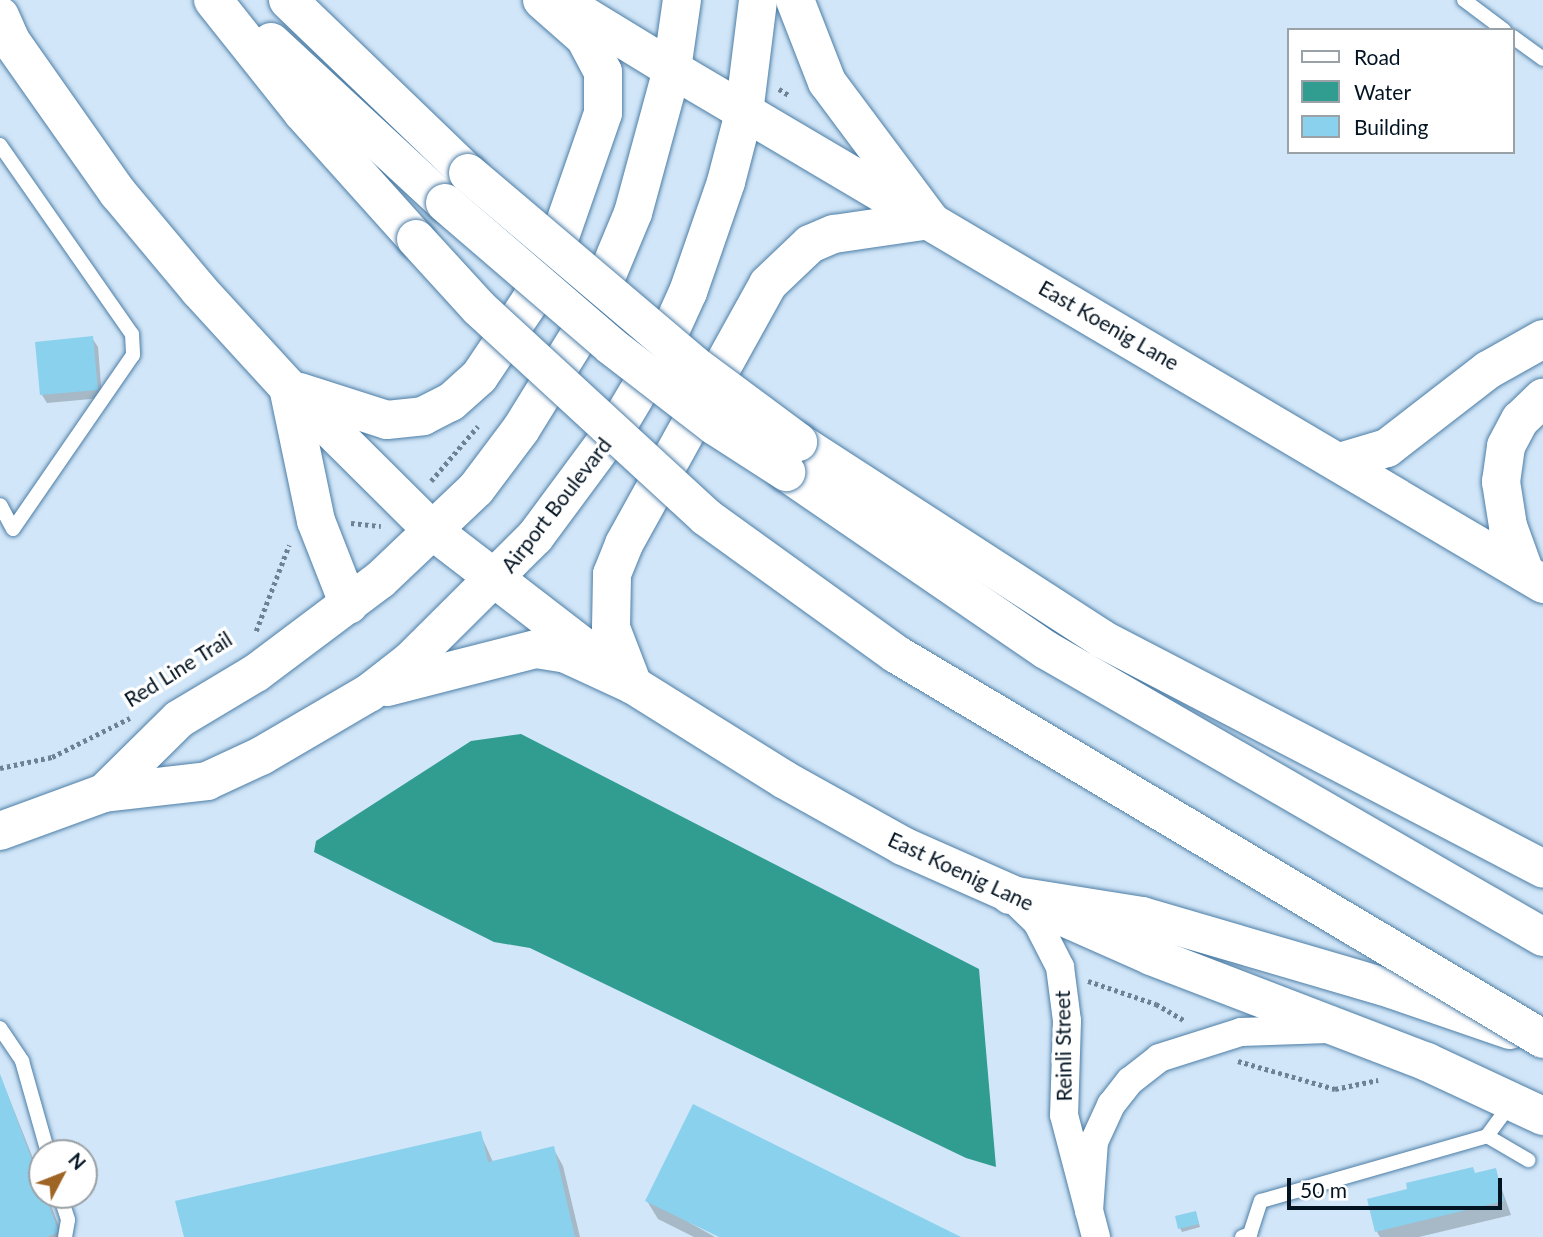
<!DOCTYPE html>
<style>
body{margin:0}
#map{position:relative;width:1543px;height:1237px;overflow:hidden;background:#d1e6f8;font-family:Lato,sans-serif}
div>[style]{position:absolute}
.water>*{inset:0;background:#319c90}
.shadow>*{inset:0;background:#0003}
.building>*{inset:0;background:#8ad1ed}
.path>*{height:4.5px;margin-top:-2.25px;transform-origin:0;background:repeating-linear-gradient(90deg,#6f8293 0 3.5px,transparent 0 7px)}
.roads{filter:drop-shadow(0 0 2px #4d7ea6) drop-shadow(0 0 2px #4d7ea6)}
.lane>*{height:14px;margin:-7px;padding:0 7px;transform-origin:7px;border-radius:7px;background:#fff}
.street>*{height:28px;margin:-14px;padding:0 14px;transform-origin:14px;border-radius:14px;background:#fff}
.secondary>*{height:38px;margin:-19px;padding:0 19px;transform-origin:19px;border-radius:19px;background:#fff}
.primary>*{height:38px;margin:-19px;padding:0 19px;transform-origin:19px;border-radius:19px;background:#fff}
.highway>*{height:38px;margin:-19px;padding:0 19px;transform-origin:19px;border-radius:19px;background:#fff}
.bridges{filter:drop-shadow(0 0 2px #4d7ea6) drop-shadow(0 0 2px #4d7ea6)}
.highway-bridge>*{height:38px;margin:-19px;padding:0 19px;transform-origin:19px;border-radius:19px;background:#fff}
span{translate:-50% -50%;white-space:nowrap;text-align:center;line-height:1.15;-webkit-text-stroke:7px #fff;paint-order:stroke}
.street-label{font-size:21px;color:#021322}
.legend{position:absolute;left:1287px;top:28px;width:228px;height:126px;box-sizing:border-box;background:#fff;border:2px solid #9aa1a7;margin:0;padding:9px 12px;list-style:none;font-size:21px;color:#021322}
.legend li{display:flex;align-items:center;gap:14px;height:35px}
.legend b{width:35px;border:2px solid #9aa1a7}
.north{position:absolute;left:28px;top:1139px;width:70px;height:70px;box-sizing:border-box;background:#fff;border:2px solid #9aa1a7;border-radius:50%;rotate:48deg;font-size:19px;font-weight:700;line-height:28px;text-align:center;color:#021322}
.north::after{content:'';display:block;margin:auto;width:24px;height:32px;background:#9f6524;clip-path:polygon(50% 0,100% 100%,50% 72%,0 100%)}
.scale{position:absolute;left:1287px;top:1178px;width:215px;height:32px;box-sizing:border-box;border:4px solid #021322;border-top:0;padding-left:9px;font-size:21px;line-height:24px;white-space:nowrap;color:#021322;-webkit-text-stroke:5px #fff;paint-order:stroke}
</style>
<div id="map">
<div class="water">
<i style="clip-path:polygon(521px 734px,979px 969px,996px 1167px,966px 1158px,530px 948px,494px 942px,314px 852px,316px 841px,471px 741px)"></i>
</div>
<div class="shadow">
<i style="clip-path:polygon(92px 338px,98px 347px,102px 398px,47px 403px,42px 395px)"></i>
<i style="clip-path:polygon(0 1075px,42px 1181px,42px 1195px,47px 1195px,63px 1237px,0 1237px)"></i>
<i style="clip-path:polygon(480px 1133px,493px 1162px,553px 1148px,563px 1166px,580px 1237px,185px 1237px)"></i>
<i style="clip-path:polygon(1495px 1170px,1511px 1215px,1419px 1237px,1380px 1237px,1377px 1232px,1369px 1201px)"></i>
<i style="clip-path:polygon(647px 1201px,958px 1237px,723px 1237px,660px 1206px,715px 1237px,694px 1237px,658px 1219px)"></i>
<i style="clip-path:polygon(1196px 1213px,1200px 1227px,1182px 1232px,1180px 1228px)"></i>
</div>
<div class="building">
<i style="clip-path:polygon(93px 336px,98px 390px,40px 395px,35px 342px)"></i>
<i style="clip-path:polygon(0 1074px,59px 1232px,47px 1237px,0 1237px)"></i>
<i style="clip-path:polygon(693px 1104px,961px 1237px,719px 1237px,645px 1201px)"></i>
<i style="clip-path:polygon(481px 1131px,488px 1162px,554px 1146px,575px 1237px,184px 1237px,175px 1201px)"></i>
<i style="clip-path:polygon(1473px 1167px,1475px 1173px,1496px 1168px,1504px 1201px,1375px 1232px,1367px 1199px,1407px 1189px,1406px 1183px)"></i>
<i style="clip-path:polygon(1196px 1211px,1199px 1224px,1178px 1229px,1175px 1216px)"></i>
</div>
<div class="path">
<i style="left:779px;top:89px;width:13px;rotate:32deg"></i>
<i style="left:431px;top:481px;width:72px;rotate:-49.5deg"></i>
<i style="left:351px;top:523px;width:30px;rotate:6deg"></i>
<i style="left:256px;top:631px;width:92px;rotate:-69deg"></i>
<i style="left:0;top:768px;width:53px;rotate:-11.9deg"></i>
<i style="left:52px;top:757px;width:87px;rotate:-26.6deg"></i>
<i style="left:1088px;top:981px;width:72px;rotate:18.7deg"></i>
<i style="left:1156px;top:1004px;width:32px;rotate:30deg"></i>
<i style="left:1238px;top:1061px;width:101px;rotate:16.1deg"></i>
<i style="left:1335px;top:1089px;width:44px;rotate:-11.8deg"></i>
</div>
<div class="roads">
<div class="lane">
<i style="left:1464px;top:0;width:50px;rotate:36.9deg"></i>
<i style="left:1513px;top:37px;width:37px;rotate:36deg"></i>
<i style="left:0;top:145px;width:231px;rotate:55.1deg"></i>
<i style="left:132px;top:334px;width:21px;rotate:87deg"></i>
<i style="left:133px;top:355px;width:211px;rotate:124.6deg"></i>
<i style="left:13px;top:529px;width:27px;rotate:-118deg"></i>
<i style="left:0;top:1028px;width:40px;rotate:56deg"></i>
<i style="left:22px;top:1061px;width:96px;rotate:74.2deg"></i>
<i style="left:1487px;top:1136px;width:48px;rotate:30.3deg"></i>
<i style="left:60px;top:1195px;width:26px;rotate:72deg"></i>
<i style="left:68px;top:1220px;width:17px;rotate:100deg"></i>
<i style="left:1242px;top:1237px;width:9px;rotate:-21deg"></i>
<i style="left:1250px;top:1234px;width:35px;rotate:-72deg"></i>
<i style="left:1261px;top:1201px;width:235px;rotate:-16deg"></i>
<i style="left:1487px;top:1136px;width:42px;rotate:-53.7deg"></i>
</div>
<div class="street">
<i style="left:1014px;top:900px;width:32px;rotate:44deg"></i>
<i style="left:1037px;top:922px;width:51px;rotate:62.9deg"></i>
<i style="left:1060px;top:967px;width:54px;rotate:82.6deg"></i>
<i style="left:1067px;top:1021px;width:94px;rotate:91.8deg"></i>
<i style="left:1064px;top:1115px;width:126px;rotate:75.3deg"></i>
<i style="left:1089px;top:1211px;width:69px;rotate:-85.9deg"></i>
<i style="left:1094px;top:1142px;width:41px;rotate:-65.3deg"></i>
<i style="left:1111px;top:1105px;width:31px;rotate:-52deg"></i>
<i style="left:1130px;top:1081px;width:37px;rotate:-38deg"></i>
<i style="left:1159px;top:1058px;width:86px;rotate:-17.6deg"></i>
<i style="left:1241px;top:1032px;width:87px;rotate:-2deg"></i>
</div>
<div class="secondary">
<i style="left:672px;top:69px;width:1012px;rotate:30.59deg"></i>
<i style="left:1340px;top:462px;width:49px;rotate:-16.6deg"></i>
<i style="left:1387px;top:448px;width:128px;rotate:-37.7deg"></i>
<i style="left:1488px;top:370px;width:63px;rotate:-29.4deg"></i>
<i style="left:433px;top:531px;width:252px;rotate:37.6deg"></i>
<i style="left:633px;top:685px;width:179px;rotate:32deg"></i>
<i style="left:785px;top:780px;width:135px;rotate:29.2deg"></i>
<i style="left:903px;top:846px;width:271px;rotate:23.9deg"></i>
<i style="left:1151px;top:956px;width:296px;rotate:21deg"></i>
<i style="left:1427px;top:1062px;width:128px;rotate:25deg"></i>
<i style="left:1525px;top:573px;width:50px;rotate:-109.9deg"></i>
<i style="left:1508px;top:526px;width:45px;rotate:-99deg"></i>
<i style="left:1501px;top:482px;width:36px;rotate:-82deg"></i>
<i style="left:1506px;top:446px;width:30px;rotate:-62deg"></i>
<i style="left:1520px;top:420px;width:32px;rotate:-44deg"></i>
<i style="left:633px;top:685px;width:61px;rotate:-111.1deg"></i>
<i style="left:611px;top:628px;width:54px;rotate:-88.9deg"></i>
<i style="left:612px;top:574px;width:32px;rotate:-68deg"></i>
<i style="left:624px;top:544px;width:297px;rotate:-61deg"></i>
<i style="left:768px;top:284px;width:58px;rotate:-43.6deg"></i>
<i style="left:810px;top:244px;width:26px;rotate:-23deg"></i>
<i style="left:834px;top:234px;width:97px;rotate:-8.3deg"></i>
</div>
<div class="primary">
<i style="left:795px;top:0;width:88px;rotate:68.7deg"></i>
<i style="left:827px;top:82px;width:172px;rotate:53.3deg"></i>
<i style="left:567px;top:5px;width:123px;rotate:31.4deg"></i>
<i style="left:0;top:16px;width:27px;rotate:66deg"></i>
<i style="left:11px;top:41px;width:186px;rotate:54.9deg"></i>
<i style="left:118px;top:193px;width:126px;rotate:50.1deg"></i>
<i style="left:199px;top:290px;width:132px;rotate:47.5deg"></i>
<i style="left:288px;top:387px;width:204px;rotate:44.8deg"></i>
<i style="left:288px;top:387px;width:137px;rotate:78.2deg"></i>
<i style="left:316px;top:521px;width:90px;rotate:68.6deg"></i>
<i style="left:300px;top:392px;width:91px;rotate:17.8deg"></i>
<i style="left:387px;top:420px;width:36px;rotate:-6deg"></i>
<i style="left:423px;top:416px;width:31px;rotate:-27deg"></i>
<i style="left:451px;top:402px;width:38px;rotate:-42deg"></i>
<i style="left:479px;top:377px;width:92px;rotate:-56.1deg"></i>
<i style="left:530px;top:301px;width:53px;rotate:-62.9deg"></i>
<i style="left:554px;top:254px;width:149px;rotate:-70.8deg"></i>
<i style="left:603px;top:113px;width:41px;rotate:-90deg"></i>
<i style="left:603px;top:72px;width:40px;rotate:-118deg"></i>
<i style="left:584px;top:37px;width:56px;rotate:-138.6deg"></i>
<i style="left:387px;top:687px;width:154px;rotate:-14.3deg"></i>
<i style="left:536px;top:649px;width:30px;rotate:9deg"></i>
<i style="left:566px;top:654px;width:74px;rotate:24.8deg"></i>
<i style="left:104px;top:793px;width:105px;rotate:-44.6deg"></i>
<i style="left:179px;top:719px;width:90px;rotate:-30.9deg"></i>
<i style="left:256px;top:673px;width:155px;rotate:-36.9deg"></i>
<i style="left:380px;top:580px;width:132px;rotate:-43.5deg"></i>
<i style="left:476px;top:489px;width:75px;rotate:-53.1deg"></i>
<i style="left:521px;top:429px;width:127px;rotate:-58.2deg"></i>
<i style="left:588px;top:321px;width:117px;rotate:-67.4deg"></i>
<i style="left:633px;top:213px;width:149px;rotate:-74.8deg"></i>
<i style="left:672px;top:69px;width:70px;rotate:-81.8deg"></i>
<i style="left:0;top:831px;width:111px;rotate:-20.1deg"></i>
<i style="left:104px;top:793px;width:104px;rotate:-6.6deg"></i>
<i style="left:207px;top:781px;width:60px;rotate:-24.8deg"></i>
<i style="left:261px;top:756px;width:125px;rotate:-30.3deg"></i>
<i style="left:369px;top:693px;width:52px;rotate:-38deg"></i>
<i style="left:410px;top:661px;width:176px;rotate:-44.8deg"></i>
<i style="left:535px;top:537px;width:143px;rotate:-53.5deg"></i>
<i style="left:620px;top:422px;width:74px;rotate:-59.3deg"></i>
<i style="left:658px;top:358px;width:72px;rotate:-65.6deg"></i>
<i style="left:688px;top:292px;width:116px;rotate:-70.9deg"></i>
<i style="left:726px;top:182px;width:71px;rotate:-75.4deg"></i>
<i style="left:744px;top:113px;width:114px;rotate:-82.9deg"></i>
</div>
<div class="highway">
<i style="left:213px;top:0;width:143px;rotate:51.5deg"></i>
<i style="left:302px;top:112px;width:171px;rotate:48.1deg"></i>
<i style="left:288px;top:0;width:250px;rotate:43.9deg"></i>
<i style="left:271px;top:42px;width:237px;rotate:42.8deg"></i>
<i style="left:798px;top:442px;width:362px;rotate:32.9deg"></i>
<i style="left:1102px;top:639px;width:497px;rotate:27.5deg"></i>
<i style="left:786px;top:472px;width:315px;rotate:34.4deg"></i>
<i style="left:1046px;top:650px;width:574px;rotate:30deg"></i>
<i style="left:1010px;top:895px;width:134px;rotate:9deg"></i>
<i style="left:1142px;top:916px;width:259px;rotate:16.3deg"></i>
<i style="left:1391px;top:989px;width:126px;rotate:19deg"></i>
</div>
</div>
<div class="bridges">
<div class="highway-bridge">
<i style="left:468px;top:173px;width:295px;rotate:40.3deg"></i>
<i style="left:693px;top:364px;width:131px;rotate:36.6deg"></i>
<i style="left:445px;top:203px;width:219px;rotate:40.7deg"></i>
<i style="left:611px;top:346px;width:131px;rotate:37.6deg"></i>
<i style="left:715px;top:426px;width:85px;rotate:32.9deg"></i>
<i style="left:416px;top:239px;width:93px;rotate:47.6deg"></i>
<i style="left:479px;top:308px;width:309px;rotate:42.6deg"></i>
<i style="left:706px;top:517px;width:234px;rotate:35.8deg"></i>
<i style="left:896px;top:654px;width:753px;rotate:30.75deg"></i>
</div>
</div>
<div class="street-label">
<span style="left:1109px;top:325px;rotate:30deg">East Koenig Lane</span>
<span style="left:556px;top:505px;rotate:-52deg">Airport Boulevard</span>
<span style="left:178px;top:669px;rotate:-32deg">Red Line Trail</span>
<span style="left:961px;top:871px;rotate:25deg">East Koenig Lane</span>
<span style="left:1063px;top:1046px;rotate:-91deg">Reinli Street</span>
</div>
<ul class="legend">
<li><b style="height:9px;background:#fff"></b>Road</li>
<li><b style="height:19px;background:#319c90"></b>Water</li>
<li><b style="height:19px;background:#8ad1ed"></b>Building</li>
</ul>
<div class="north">N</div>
<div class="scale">50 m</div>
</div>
